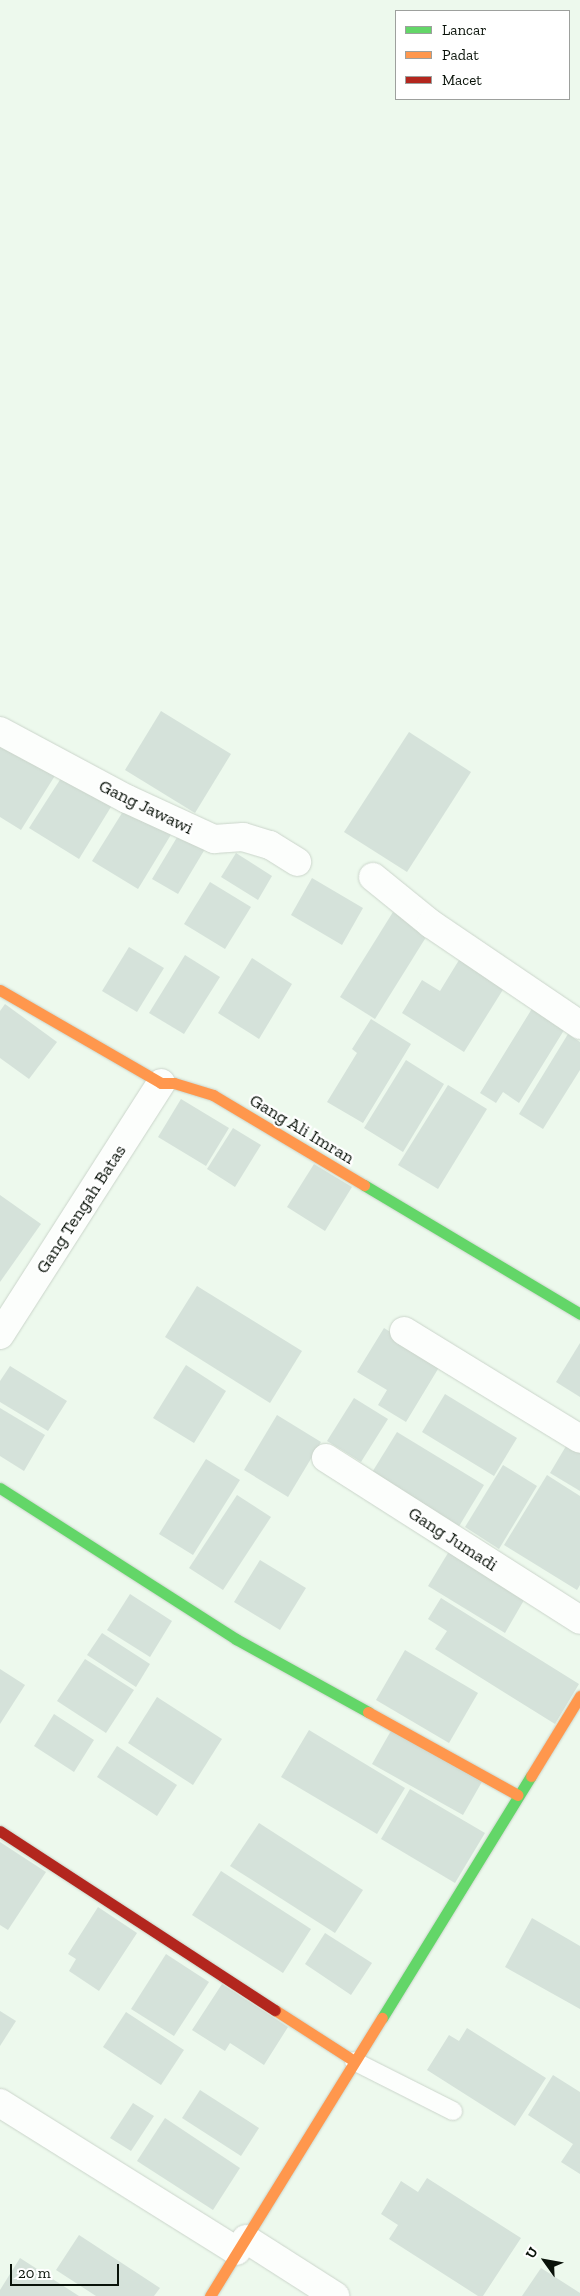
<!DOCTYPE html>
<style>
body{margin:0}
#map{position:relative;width:580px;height:2296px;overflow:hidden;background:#edf9ed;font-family:"Zilla Slab",serif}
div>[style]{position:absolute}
.building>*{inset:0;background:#d5e2da}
.roads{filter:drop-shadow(0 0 1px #cbd5cb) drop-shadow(0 0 1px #cbd5cb)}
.lane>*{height:18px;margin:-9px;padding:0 9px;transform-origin:9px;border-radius:9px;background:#fcfefc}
.street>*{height:28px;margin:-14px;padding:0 14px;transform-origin:14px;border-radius:14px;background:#fcfefc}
.fast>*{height:11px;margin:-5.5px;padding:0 5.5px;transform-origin:5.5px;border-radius:5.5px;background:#63d668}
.slow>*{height:11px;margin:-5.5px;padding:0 5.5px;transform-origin:5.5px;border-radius:5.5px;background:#ff974d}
.jam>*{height:11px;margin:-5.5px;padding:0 5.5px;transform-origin:5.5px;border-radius:5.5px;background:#b3261e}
span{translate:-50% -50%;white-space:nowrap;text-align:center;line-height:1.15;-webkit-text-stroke:4.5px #fff;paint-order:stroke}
.street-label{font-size:18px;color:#091209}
.legend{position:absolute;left:395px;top:10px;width:175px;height:90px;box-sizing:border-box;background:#fff;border:1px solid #9da09d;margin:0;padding:6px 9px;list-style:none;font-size:15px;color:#091209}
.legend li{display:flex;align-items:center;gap:10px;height:25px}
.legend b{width:25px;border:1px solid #9da09d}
.north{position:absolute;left:520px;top:2236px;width:50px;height:50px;-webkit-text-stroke:4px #fff;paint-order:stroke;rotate:302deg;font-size:14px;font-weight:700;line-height:20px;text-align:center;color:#091209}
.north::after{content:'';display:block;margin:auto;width:18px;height:22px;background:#091209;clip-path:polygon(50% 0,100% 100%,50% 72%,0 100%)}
.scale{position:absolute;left:10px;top:2264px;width:109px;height:22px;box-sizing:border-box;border:2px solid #091209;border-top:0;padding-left:6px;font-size:15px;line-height:18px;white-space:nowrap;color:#091209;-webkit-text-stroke:4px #fff;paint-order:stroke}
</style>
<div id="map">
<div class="building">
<i style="clip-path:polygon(161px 711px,231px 754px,195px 813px,125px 770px)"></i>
<i style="clip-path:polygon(409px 732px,471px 772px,407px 872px,344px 832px)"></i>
<i style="clip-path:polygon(0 740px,56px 774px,21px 830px,0 817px)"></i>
<i style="clip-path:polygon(65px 772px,114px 802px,79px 859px,29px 828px)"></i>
<i style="clip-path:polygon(127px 805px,172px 833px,138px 889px,92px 861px)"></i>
<i style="clip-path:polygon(179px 834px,205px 849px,178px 894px,152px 879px)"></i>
<i style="clip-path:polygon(236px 853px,272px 876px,258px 900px,221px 877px)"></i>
<i style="clip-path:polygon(312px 878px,363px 908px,342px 945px,291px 915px)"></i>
<i style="clip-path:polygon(210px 882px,251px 907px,225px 949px,184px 924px)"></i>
<i style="clip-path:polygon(393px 912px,428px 934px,375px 1019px,340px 997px)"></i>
<i style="clip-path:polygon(129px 947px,164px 968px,137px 1012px,102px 991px)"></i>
<i style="clip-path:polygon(185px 955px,220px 977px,184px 1034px,149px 1013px)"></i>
<i style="clip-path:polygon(252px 958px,292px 984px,259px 1039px,218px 1013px)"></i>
<i style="clip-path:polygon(459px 960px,504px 988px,464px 1052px,402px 1013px,422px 980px,440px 991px)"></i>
<i style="clip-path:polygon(5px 1004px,57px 1042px,29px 1079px,0 1058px,0 1011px)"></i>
<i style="clip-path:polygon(533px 1007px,566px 1027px,519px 1103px,503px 1092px,496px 1103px,480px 1093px)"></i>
<i style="clip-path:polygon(371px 1019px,411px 1044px,363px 1123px,327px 1102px,357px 1053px,352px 1049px)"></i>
<i style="clip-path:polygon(568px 1034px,580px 1042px,580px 1070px,543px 1129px,519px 1114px)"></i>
<i style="clip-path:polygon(406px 1060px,444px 1084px,403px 1152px,364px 1128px)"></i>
<i style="clip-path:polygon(448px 1085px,487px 1109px,438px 1189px,398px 1165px)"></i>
<i style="clip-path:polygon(181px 1099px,229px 1128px,206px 1166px,158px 1137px)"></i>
<i style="clip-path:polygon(233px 1128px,261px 1145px,235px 1187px,207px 1169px)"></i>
<i style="clip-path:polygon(314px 1164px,352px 1187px,325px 1231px,287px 1207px)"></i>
<i style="clip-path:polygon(0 1195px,41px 1224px,0 1282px)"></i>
<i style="clip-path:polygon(197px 1286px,302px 1351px,270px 1403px,165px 1337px)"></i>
<i style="clip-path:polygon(384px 1328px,441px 1364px,406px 1422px,378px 1405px,387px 1390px,357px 1372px)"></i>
<i style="clip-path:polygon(580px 1343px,580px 1397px,556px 1382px)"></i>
<i style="clip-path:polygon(186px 1365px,226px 1391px,194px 1443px,153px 1418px)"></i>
<i style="clip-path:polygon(10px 1366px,67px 1401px,48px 1431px,0 1402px,0 1381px)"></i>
<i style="clip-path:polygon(445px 1394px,517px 1438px,494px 1476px,422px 1432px)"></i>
<i style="clip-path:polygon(354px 1398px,388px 1419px,361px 1462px,327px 1441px)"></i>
<i style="clip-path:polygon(0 1408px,45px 1435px,24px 1471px,0 1456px)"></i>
<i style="clip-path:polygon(277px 1415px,321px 1442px,288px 1497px,244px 1470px)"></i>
<i style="clip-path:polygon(397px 1432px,484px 1485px,458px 1528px,371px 1474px)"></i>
<i style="clip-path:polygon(569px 1441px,580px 1448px,580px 1491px,550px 1473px)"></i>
<i style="clip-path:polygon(206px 1459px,240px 1480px,193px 1555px,159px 1534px)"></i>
<i style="clip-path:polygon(503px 1465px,537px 1486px,499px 1549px,465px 1527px)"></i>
<i style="clip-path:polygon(547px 1475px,580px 1496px,580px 1585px,577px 1590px,504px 1545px)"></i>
<i style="clip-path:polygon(237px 1495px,271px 1517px,223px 1590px,189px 1568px)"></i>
<i style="clip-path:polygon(451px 1548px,527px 1595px,505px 1633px,428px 1586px)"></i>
<i style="clip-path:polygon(260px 1560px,306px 1588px,280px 1630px,234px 1602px)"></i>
<i style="clip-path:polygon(130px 1594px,172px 1621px,150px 1657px,107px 1630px)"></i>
<i style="clip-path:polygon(441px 1598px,579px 1684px,555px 1724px,435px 1649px,447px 1631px,428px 1619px)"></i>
<i style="clip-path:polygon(102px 1633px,150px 1664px,136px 1687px,87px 1655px)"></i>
<i style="clip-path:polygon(405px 1650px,478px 1693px,449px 1743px,376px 1700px)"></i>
<i style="clip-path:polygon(85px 1659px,134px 1690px,106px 1733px,57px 1701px)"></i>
<i style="clip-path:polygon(0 1669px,25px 1685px,0 1724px)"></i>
<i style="clip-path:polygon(157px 1697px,222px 1739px,193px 1785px,128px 1743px)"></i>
<i style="clip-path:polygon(54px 1714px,94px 1740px,74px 1772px,34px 1746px)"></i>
<i style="clip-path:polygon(392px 1729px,483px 1780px,463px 1815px,372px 1764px)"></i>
<i style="clip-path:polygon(309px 1730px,405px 1788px,377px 1834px,281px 1777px)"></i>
<i style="clip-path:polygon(117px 1746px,177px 1785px,157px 1816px,97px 1777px)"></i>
<i style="clip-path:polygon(410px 1789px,485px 1833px,455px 1883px,381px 1839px)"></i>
<i style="clip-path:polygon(259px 1823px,363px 1890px,335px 1933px,230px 1866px)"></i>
<i style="clip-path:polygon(0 1842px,46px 1872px,8px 1930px,0 1925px)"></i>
<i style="clip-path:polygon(221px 1871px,311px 1929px,283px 1973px,192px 1915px)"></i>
<i style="clip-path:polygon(98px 1907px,137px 1933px,99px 1991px,69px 1971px,76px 1959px,68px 1954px)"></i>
<i style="clip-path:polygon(532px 1918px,580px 1946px,580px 2009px,505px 1967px)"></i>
<i style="clip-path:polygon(325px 1933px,372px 1963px,351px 1995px,305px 1964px)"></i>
<i style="clip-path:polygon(166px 1954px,209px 1982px,174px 2036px,131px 2009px)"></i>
<i style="clip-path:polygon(222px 1984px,288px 2027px,264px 2065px,230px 2043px,225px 2051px,192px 2030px)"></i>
<i style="clip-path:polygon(0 2011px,16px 2021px,0 2046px)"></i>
<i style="clip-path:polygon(126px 2012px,184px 2050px,161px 2085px,103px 2047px)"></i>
<i style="clip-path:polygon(467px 2028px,546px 2078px,515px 2126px,427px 2070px,449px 2035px,459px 2041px)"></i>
<i style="clip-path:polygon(553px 2075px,580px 2092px,580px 2174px,561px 2162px,573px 2144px,528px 2115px)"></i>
<i style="clip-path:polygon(200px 2090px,259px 2128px,241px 2156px,182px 2118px)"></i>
<i style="clip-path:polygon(133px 2103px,154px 2116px,131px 2151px,110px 2138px)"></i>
<i style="clip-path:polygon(165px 2118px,240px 2168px,213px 2210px,137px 2161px)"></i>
<i style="clip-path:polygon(427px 2178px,521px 2238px,483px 2296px,478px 2296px,389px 2239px,398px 2225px,381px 2214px,401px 2181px,418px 2192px)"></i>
<i style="clip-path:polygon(79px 2235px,160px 2288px,154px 2296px,96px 2296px,56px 2270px)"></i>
<i style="clip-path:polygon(20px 2258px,79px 2296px,0 2296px,0 2290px)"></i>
<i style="clip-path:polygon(541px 2268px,580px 2293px,580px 2296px,522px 2296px)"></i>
</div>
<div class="roads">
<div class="lane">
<i style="left:354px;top:2061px;width:111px;rotate:26.8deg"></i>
</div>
<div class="street">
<i style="left:0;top:731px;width:144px;rotate:28.2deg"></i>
<i style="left:127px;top:799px;width:96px;rotate:24.7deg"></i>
<i style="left:214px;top:839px;width:29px;rotate:-4deg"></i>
<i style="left:243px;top:837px;width:28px;rotate:17deg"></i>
<i style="left:270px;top:845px;width:32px;rotate:32deg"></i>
<i style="left:373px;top:877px;width:75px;rotate:39deg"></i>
<i style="left:431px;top:924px;width:180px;rotate:34.1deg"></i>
<i style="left:404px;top:1331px;width:206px;rotate:31.5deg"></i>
<i style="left:0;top:1335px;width:299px;rotate:-57.4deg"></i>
<i style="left:326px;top:1458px;width:301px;rotate:32.5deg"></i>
<i style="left:0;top:2103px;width:279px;rotate:32deg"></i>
<i style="left:246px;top:2239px;width:106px;rotate:32.6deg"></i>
</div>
<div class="fast">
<i style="left:364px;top:1185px;width:252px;rotate:30.8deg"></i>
<i style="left:0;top:1488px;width:280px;rotate:32.6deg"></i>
<i style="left:236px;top:1639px;width:151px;rotate:28.9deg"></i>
<i style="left:382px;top:2018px;width:284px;rotate:-58.4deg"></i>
</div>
<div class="slow">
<i style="left:0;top:990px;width:186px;rotate:30deg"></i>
<i style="left:161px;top:1083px;width:13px"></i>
<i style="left:174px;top:1083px;width:41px;rotate:17.1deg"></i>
<i style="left:213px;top:1095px;width:176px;rotate:30.8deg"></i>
<i style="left:368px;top:1712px;width:171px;rotate:29deg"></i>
<i style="left:531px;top:1776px;width:94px;rotate:-58.5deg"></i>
<i style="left:275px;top:2010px;width:94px;rotate:32.8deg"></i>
<i style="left:210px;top:2296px;width:327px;rotate:-58.3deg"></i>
</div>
<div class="jam">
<i style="left:0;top:1831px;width:328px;rotate:33.1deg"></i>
</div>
</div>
<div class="street-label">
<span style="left:146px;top:807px;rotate:26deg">Gang Jawawi</span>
<span style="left:302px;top:1129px;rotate:31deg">Gang Ali Imran</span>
<span style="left:81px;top:1209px;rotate:-57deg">Gang Tengah Batas</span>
<span style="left:453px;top:1539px;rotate:33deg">Gang Jumadi</span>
</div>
<ul class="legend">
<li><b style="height:6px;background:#63d668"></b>Lancar</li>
<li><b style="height:6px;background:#ff974d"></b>Padat</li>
<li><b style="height:6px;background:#b3261e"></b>Macet</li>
</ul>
<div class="north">U</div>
<div class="scale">20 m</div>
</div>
